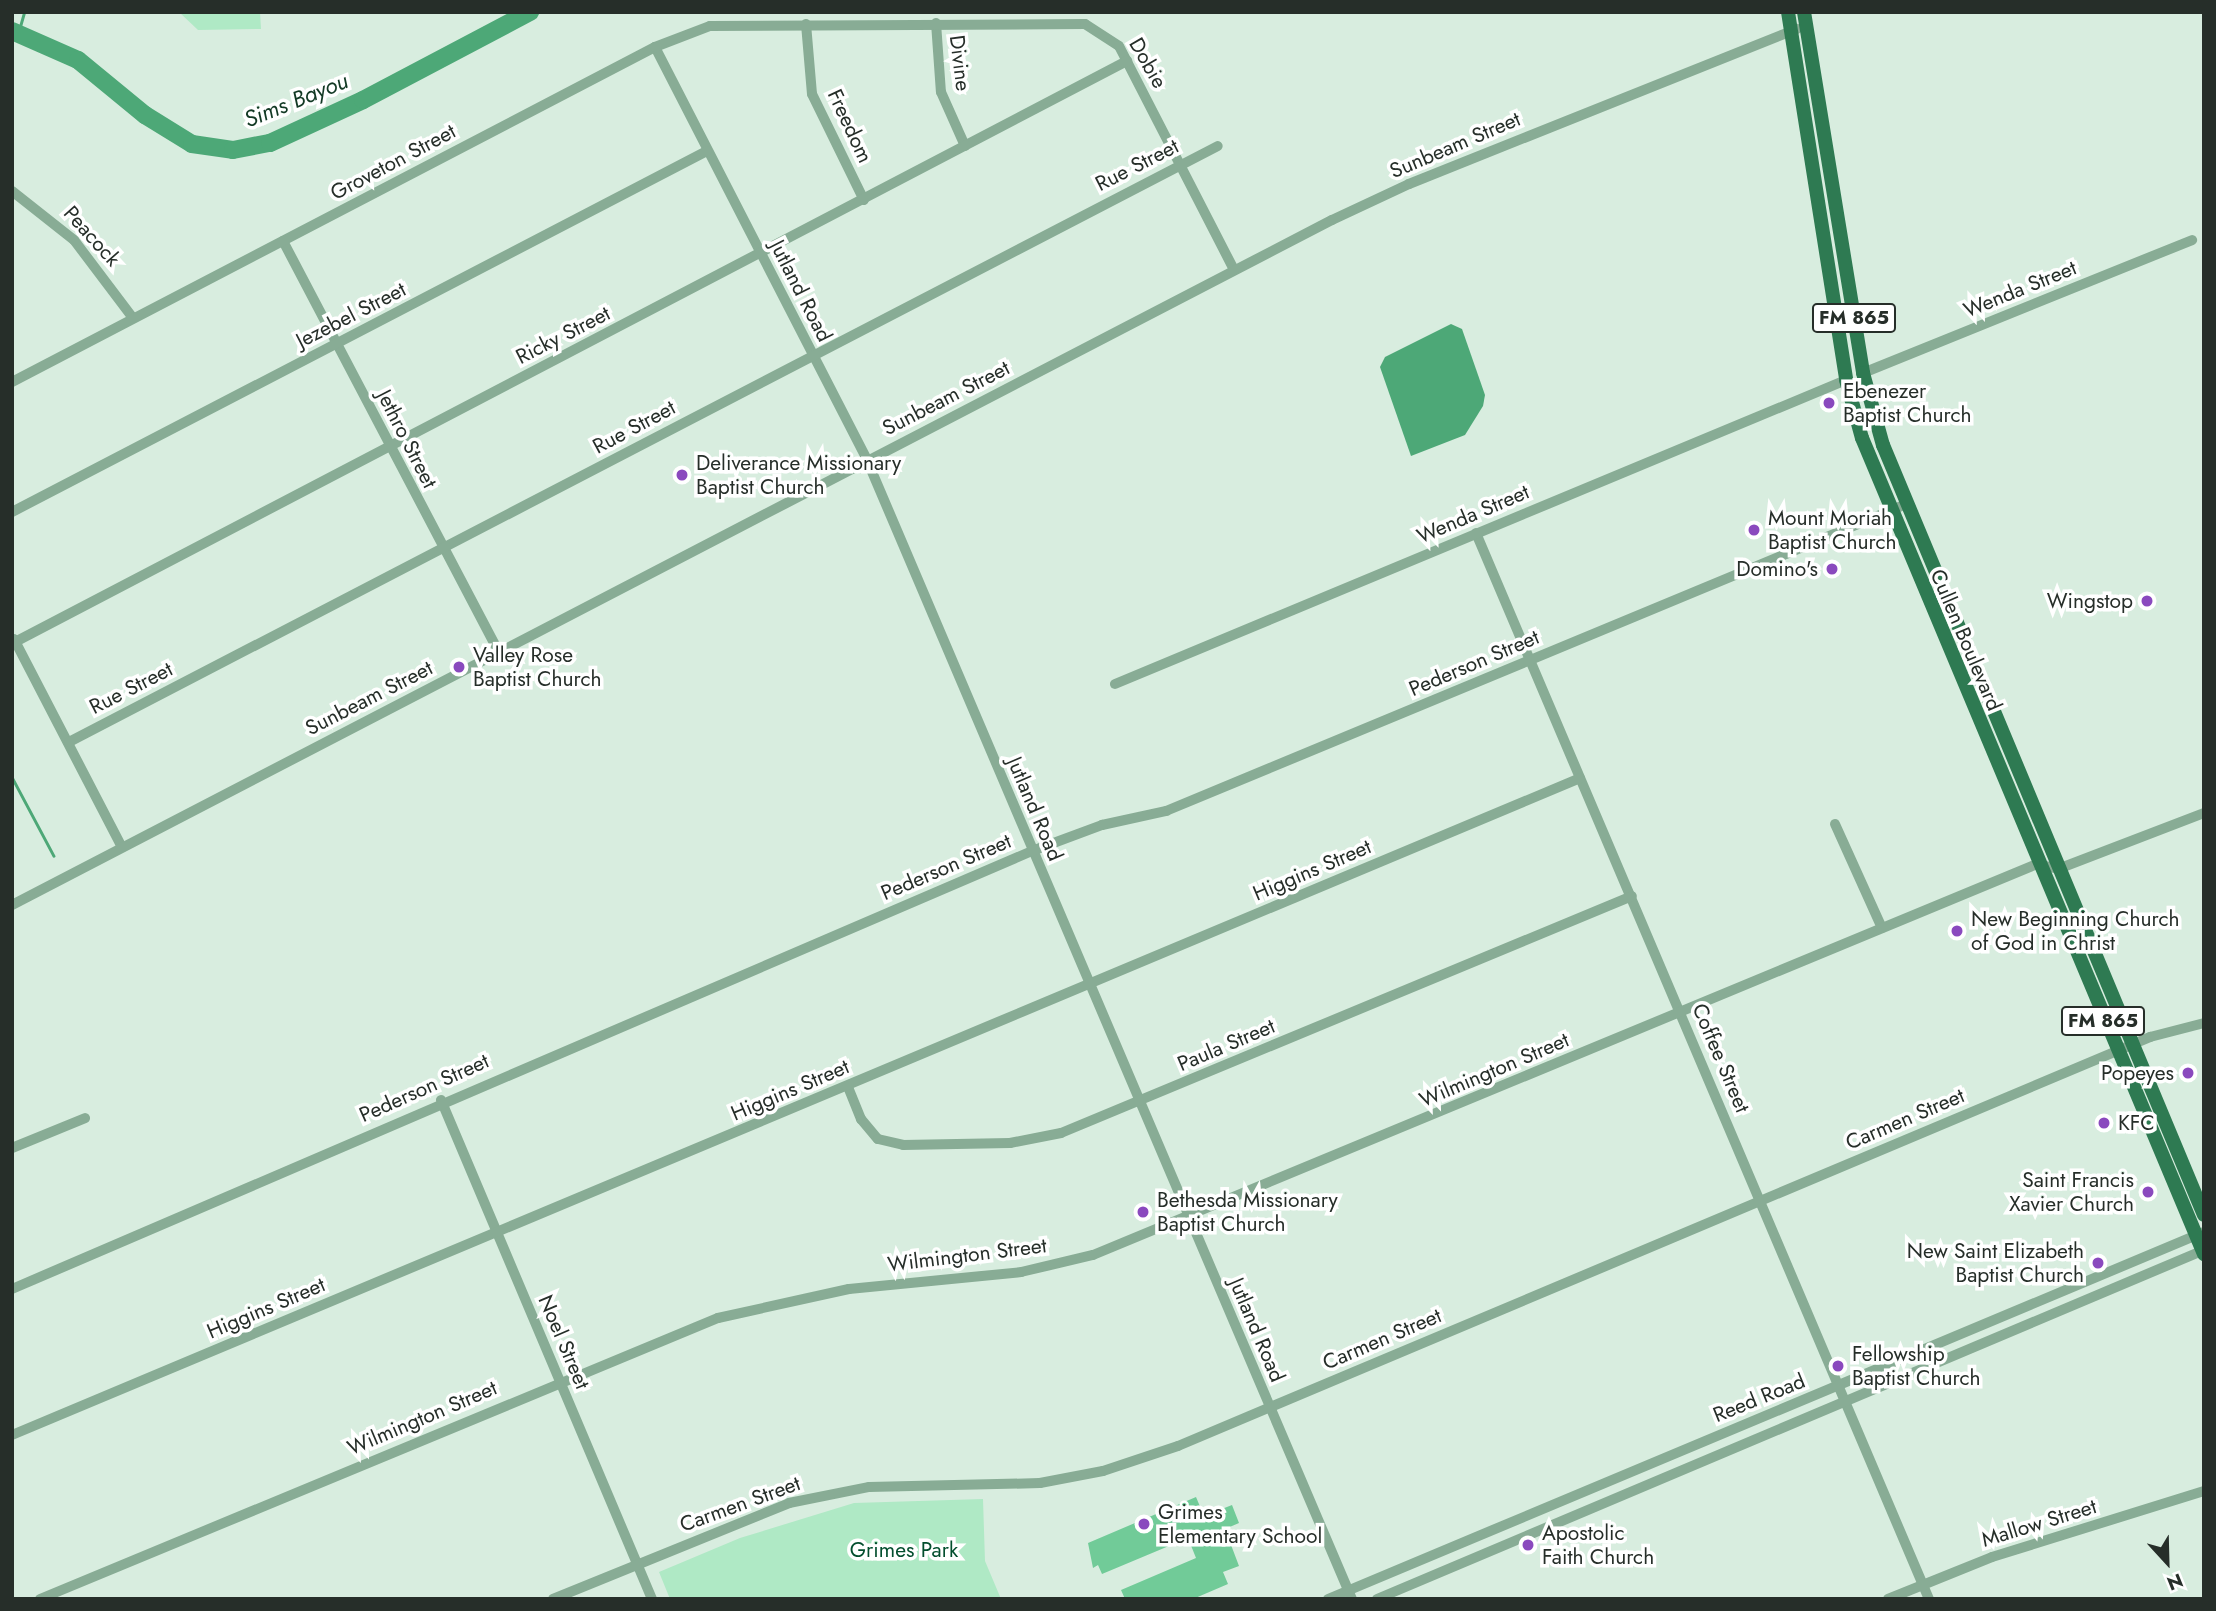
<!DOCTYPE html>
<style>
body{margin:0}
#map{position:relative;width:2216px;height:1611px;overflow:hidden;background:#d8eddf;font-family:Jost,sans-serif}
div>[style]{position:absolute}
.green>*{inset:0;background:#afe9c5}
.water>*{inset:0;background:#4da877}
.stream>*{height:2.5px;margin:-1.25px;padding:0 1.25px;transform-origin:1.25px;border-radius:1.25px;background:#4da877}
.river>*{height:18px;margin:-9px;padding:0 9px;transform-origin:9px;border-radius:9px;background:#4da877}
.building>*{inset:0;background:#71cb98}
.minor>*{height:10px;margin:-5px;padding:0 5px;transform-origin:5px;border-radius:5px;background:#88ac95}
.major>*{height:14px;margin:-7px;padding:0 7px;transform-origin:7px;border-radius:7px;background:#2e7a52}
.dots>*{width:19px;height:19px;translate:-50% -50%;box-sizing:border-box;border:4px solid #fff;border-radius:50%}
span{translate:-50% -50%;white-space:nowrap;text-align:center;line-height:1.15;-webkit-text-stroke:7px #fff;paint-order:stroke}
.shield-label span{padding:2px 5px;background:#fff;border:2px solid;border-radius:5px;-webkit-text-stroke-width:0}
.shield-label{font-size:19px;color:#262e29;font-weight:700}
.street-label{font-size:21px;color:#262e29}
.poi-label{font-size:21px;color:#262e29}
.left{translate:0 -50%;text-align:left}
.right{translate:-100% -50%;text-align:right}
.park-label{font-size:21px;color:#034e2e}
.water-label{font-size:23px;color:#123924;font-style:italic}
.frame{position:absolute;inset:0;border:14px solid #262e29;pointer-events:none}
.north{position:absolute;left:2132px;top:1527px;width:70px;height:70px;-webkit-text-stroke:5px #fff;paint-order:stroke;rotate:158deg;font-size:19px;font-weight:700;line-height:28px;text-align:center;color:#262e29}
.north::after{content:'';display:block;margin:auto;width:24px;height:32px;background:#262e29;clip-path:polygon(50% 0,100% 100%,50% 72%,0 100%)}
</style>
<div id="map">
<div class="green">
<i style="clip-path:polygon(179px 12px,260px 12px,261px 29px,198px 30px)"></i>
<i style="clip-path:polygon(983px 1499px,985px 1561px,1001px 1599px,670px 1599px,659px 1572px,740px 1538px,854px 1503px)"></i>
</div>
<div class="water">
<i style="clip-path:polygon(1451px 324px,1462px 329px,1485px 395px,1483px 406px,1465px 435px,1411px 456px,1380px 367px,1385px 357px)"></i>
</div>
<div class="stream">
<i style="left:19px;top:30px;width:19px;rotate:-74deg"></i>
<i style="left:12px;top:777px;width:89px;rotate:62deg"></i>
</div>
<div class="river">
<i style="left:12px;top:31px;width:72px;rotate:23.7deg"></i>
<i style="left:78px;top:60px;width:87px;rotate:39.4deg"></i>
<i style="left:145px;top:115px;width:55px;rotate:31.7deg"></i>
<i style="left:192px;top:144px;width:41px;rotate:8.3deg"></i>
<i style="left:233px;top:150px;width:38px;rotate:-11deg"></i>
<i style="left:270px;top:143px;width:102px;rotate:-24.8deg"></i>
<i style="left:363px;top:100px;width:189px;rotate:-27.8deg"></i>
</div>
<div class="building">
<i style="clip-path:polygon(1196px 1497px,1204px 1516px,1232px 1505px,1239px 1523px,1225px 1529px,1239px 1566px,1223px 1572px,1228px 1584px,1193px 1599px,1125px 1599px,1121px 1590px,1196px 1558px,1188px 1538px,1102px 1574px,1098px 1565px,1093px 1568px,1088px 1543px)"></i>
</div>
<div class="minor">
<i style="left:936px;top:23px;width:69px;rotate:85.9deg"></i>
<i style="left:941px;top:92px;width:59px;rotate:66deg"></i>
<i style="left:806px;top:24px;width:70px;rotate:85.1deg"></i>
<i style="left:812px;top:94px;width:118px;rotate:63.9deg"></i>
<i style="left:655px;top:47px;width:464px;rotate:62.8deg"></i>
<i style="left:867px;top:460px;width:1238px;rotate:66.94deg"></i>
<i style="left:12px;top:191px;width:79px;rotate:38.3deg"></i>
<i style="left:74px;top:240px;width:98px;rotate:52.9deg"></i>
<i style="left:283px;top:241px;width:464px;rotate:62.3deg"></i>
<i style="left:1863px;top:373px;width:355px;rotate:-22deg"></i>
<i style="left:12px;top:382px;width:725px;rotate:-27.52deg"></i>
<i style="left:655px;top:47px;width:59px;rotate:-20.9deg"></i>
<i style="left:710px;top:26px;width:375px;rotate:-0.3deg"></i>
<i style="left:1085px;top:24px;width:40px;rotate:32.9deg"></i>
<i style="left:1119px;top:46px;width:252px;rotate:62.8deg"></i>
<i style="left:12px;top:512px;width:783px;rotate:-27.45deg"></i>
<i style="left:1476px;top:533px;width:1158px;rotate:66.98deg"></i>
<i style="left:14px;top:639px;width:234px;rotate:62.6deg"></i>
<i style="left:15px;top:642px;width:1255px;rotate:-27.59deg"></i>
<i style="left:1115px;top:684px;width:792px;rotate:-22.58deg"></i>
<i style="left:69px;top:742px;width:1294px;rotate:-27.42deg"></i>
<i style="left:1835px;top:824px;width:114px;rotate:65.7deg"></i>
<i style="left:12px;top:905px;width:1487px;rotate:-27.43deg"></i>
<i style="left:1332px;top:220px;width:85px;rotate:-25.1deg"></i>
<i style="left:1409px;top:184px;width:418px;rotate:-21.8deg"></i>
<i style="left:848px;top:1087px;width:35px;rotate:68deg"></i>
<i style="left:861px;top:1119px;width:26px;rotate:50deg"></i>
<i style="left:878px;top:1139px;width:26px;rotate:13deg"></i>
<i style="left:903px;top:1145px;width:107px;rotate:-1.1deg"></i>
<i style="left:1010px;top:1143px;width:52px;rotate:-11.1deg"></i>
<i style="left:1061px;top:1133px;width:618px;rotate:-22.54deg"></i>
<i style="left:441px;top:1100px;width:542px;rotate:67.08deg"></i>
<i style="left:12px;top:1148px;width:79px;rotate:-22.3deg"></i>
<i style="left:12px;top:1289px;width:1110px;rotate:-23.24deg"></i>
<i style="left:1032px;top:851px;width:75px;rotate:-20.4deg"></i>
<i style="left:1102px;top:825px;width:66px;rotate:-12.3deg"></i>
<i style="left:1166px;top:811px;width:799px;rotate:-22.52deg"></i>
<i style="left:12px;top:1435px;width:1700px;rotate:-22.73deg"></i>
<i style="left:40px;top:1599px;width:734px;rotate:-22.51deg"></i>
<i style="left:718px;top:1318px;width:134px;rotate:-12.5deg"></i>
<i style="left:849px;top:1289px;width:173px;rotate:-5.6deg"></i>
<i style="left:1021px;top:1272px;width:74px;rotate:-13.3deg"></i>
<i style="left:1093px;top:1255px;width:1022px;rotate:-22.5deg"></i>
<i style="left:2037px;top:864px;width:22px;rotate:13deg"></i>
<i style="left:2058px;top:869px;width:156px;rotate:-21deg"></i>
<i style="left:553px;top:1599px;width:255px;rotate:-22.1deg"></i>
<i style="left:789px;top:1503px;width:82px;rotate:-11.3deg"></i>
<i style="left:869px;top:1487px;width:171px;rotate:-1.3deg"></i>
<i style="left:1040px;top:1483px;width:64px;rotate:-10.8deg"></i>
<i style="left:1103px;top:1471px;width:79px;rotate:-18.4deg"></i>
<i style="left:1178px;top:1446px;width:1055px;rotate:-22.82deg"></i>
<i style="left:2150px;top:1037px;width:56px;rotate:-14.5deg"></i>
<i style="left:1328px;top:1599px;width:950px;rotate:-22.73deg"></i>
<i style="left:1377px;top:1599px;width:898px;rotate:-22.88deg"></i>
<i style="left:1888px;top:1599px;width:112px;rotate:-22deg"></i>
<i style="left:1992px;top:1557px;width:222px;rotate:-17.3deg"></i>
</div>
<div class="major">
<i style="left:1788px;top:12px;width:373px;rotate:81deg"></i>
<i style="left:1846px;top:380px;width:60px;rotate:74.6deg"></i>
<i style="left:1862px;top:438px;width:885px;rotate:67.26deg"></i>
<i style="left:1804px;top:12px;width:366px;rotate:80.7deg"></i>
<i style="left:1863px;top:373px;width:75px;rotate:74.5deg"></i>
<i style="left:1883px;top:445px;width:834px;rotate:67.37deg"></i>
</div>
<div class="dots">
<i style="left:1829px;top:403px;background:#8a49be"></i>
<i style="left:682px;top:475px;background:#8a49be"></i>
<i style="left:1754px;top:530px;background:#8a49be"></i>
<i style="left:1832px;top:569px;background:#8a49be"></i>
<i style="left:2147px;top:601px;background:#8a49be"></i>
<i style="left:459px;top:667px;background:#8a49be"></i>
<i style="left:1957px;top:931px;background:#8a49be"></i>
<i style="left:2188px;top:1073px;background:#8a49be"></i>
<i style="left:2104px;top:1123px;background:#8a49be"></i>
<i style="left:2148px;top:1192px;background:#8a49be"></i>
<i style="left:1143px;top:1212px;background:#8a49be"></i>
<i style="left:2098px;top:1263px;background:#8a49be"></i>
<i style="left:1838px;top:1366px;background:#8a49be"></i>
<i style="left:1144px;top:1524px;background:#8a49be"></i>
<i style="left:1528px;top:1545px;background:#8a49be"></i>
</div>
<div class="shield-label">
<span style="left:1854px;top:318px">FM 865</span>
<span style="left:2103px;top:1021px">FM 865</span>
</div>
<div class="street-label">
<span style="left:960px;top:63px;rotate:83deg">Divine</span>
<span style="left:1148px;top:63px;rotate:60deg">Dobie</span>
<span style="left:850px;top:126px;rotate:65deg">Freedom</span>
<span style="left:1455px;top:145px;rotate:-23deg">Sunbeam Street</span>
<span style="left:393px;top:162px;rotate:-28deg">Groveton Street</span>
<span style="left:1137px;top:165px;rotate:-27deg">Rue Street</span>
<span style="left:92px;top:236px;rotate:48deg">Peacock</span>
<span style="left:2020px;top:289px;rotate:-22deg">Wenda Street</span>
<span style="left:801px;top:291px;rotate:63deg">Jutland Road</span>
<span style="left:351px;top:315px;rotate:-27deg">Jezebel Street</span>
<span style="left:563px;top:335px;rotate:-27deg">Ricky Street</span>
<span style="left:946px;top:398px;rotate:-27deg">Sunbeam Street</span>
<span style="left:634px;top:427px;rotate:-28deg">Rue Street</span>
<span style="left:407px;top:439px;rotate:63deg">Jethro Street</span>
<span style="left:1473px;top:514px;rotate:-23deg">Wenda Street</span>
<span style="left:1966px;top:640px;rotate:67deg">Cullen Boulevard</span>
<span style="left:1474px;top:663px;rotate:-23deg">Pederson Street</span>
<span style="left:131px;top:688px;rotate:-27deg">Rue Street</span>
<span style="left:369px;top:698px;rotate:-27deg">Sunbeam Street</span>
<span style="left:1035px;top:809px;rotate:67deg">Jutland Road</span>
<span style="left:946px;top:867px;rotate:-23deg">Pederson Street</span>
<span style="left:1312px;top:870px;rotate:-23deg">Higgins Street</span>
<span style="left:1226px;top:1045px;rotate:-23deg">Paula Street</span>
<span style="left:1721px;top:1058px;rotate:67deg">Coffee Street</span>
<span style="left:1494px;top:1070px;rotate:-23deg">Wilmington Street</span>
<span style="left:424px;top:1088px;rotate:-24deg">Pederson Street</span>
<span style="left:790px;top:1090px;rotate:-23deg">Higgins Street</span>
<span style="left:1905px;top:1119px;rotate:-23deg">Carmen Street</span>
<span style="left:967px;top:1255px;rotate:-7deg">Wilmington Street</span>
<span style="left:266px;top:1308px;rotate:-23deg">Higgins Street</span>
<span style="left:1257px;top:1330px;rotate:67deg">Jutland Road</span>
<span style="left:1382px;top:1339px;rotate:-23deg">Carmen Street</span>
<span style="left:564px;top:1342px;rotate:67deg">Noel Street</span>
<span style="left:1759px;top:1398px;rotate:-22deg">Reed Road</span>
<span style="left:422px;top:1418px;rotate:-23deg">Wilmington Street</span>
<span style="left:740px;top:1504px;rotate:-20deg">Carmen Street</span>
<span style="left:2039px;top:1523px;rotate:-17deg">Mallow Street</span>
</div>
<div class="poi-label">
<span class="left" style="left:1843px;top:403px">Ebenezer<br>Baptist Church</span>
<span class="left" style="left:696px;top:475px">Deliverance Missionary<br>Baptist Church</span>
<span class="left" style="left:1768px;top:530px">Mount Moriah<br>Baptist Church</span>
<span class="right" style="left:1818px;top:569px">Domino's</span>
<span class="right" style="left:2133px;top:601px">Wingstop</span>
<span class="left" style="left:473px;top:667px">Valley Rose<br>Baptist Church</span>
<span class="left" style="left:1971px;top:931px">New Beginning Church<br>of God in Christ</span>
<span class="right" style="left:2174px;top:1073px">Popeyes</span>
<span class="left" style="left:2118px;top:1123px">KFC</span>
<span class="right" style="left:2134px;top:1192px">Saint Francis<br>Xavier Church</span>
<span class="left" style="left:1157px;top:1212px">Bethesda Missionary<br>Baptist Church</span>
<span class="right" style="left:2084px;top:1263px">New Saint Elizabeth<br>Baptist Church</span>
<span class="left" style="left:1852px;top:1366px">Fellowship<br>Baptist Church</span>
<span class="left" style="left:1158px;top:1524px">Grimes<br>Elementary School</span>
<span class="left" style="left:1542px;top:1545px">Apostolic<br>Faith Church</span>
</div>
<div class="park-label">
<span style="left:904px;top:1550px">Grimes Park</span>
</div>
<div class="water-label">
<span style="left:296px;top:100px;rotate:-22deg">Sims Bayou</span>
</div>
<div class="frame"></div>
<div class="north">N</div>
</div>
